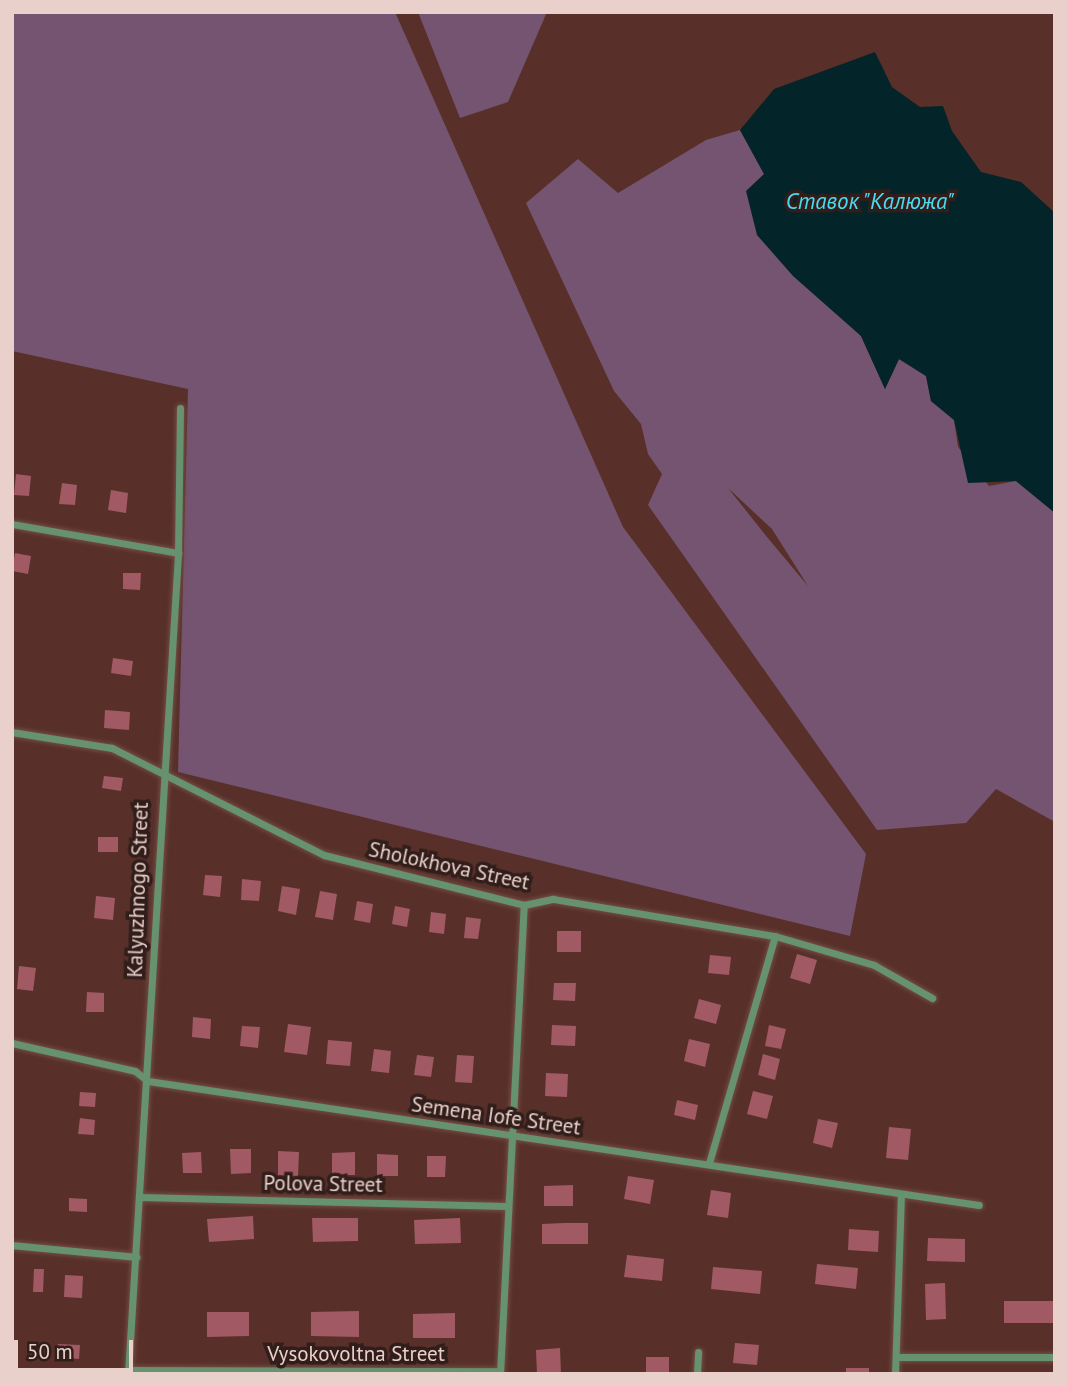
<!DOCTYPE html>
<meta charset="utf-8">
<style>
body{margin:0}
#map{position:relative;width:1067px;height:1386px;overflow:hidden;background:#583029;font-family:"PT Sans",sans-serif}
div>[style]{position:absolute}
.green>*{inset:0;background:#755471}
.water>*{inset:0;background:#032429}
.building>*{inset:0;background:#a15964}
.roads{filter:drop-shadow(0 0 2px #724d46) drop-shadow(0 0 2px #724d46)}
.minor>*{height:7px;margin:-3.5px;padding:0 3.5px;transform-origin:3.5px;border-radius:3.5px;background:#66926f}
span{translate:-50% -50%;white-space:nowrap;text-align:center;line-height:1.15;-webkit-text-stroke:7px #311e1b;paint-order:stroke}
.street-label{font-size:21px;color:#ead0cb}
.water-label{font-size:23px;color:#48dcf3;font-style:italic}
.frame{position:absolute;inset:0;border:14px solid #ead0cb;pointer-events:none}
.scale{position:absolute;left:14px;top:1340px;width:119px;height:32px;box-sizing:border-box;border:4px solid #ead0cb;border-top:0;padding-left:9px;font-size:21px;line-height:24px;white-space:nowrap;color:#ead0cb;-webkit-text-stroke:5px #311e1b;paint-order:stroke}
</style>
<div id="map">
<div class="green">
<i style="clip-path:polygon(12px 12px,395px 12px,623px 527px,866px 854px,850px 936px,178px 772px,188px 389px,12px 351px)"></i>
<i style="clip-path:polygon(418px 12px,547px 12px,508px 102px,460px 118px)"></i>
<i style="clip-path:polygon(evenodd,740px 130px,764px 174px,757px 235px,861px 336px,885px 389px,899px 359px,926px 376px,931px 401px,954px 420px,958px 447px,989px 486px,1016px 481px,1055px 513px,1055px 822px,996px 789px,966px 823px,877px 830px,648px 505px,662px 474px,648px 454px,641px 424px,614px 391px,526px 203px,578px 159px,618px 193px,706px 140px,740px 130px,728px 488px,772px 529px,808px 586px,767px 537px,728px 488px)"></i>
</div>
<div class="water">
<i style="clip-path:polygon(875px 52px,892px 87px,920px 107px,943px 106px,952px 131px,981px 172px,1021px 182px,1055px 213px,1055px 513px,1016px 481px,968px 483px,954px 420px,931px 401px,926px 376px,899px 359px,885px 389px,861px 336px,793px 276px,757px 235px,746px 191px,764px 174px,740px 130px,774px 89px)"></i>
</div>
<div class="building">
<i style="clip-path:polygon(16px 474px,31px 476px,29px 496px,14px 495px)"></i>
<i style="clip-path:polygon(62px 483px,77px 485px,75px 505px,59px 504px)"></i>
<i style="clip-path:polygon(111px 490px,128px 493px,126px 513px,108px 510px)"></i>
<i style="clip-path:polygon(15px 553px,31px 556px,28px 574px,12px 571px)"></i>
<i style="clip-path:polygon(123px 573px,141px 573px,140px 590px,123px 589px)"></i>
<i style="clip-path:polygon(113px 658px,133px 661px,131px 676px,111px 673px)"></i>
<i style="clip-path:polygon(105px 710px,130px 712px,129px 730px,104px 728px)"></i>
<i style="clip-path:polygon(104px 776px,123px 778px,121px 791px,102px 788px)"></i>
<i style="clip-path:polygon(98px 837px,118px 837px,118px 852px,98px 852px)"></i>
<i style="clip-path:polygon(205px 875px,222px 876px,220px 897px,203px 895px)"></i>
<i style="clip-path:polygon(242px 879px,261px 881px,259px 901px,241px 900px)"></i>
<i style="clip-path:polygon(282px 886px,300px 889px,296px 915px,278px 911px)"></i>
<i style="clip-path:polygon(320px 891px,337px 894px,333px 920px,315px 917px)"></i>
<i style="clip-path:polygon(96px 896px,115px 898px,113px 920px,94px 918px)"></i>
<i style="clip-path:polygon(357px 901px,373px 904px,370px 923px,354px 920px)"></i>
<i style="clip-path:polygon(395px 906px,410px 909px,407px 927px,392px 924px)"></i>
<i style="clip-path:polygon(431px 912px,446px 914px,444px 934px,429px 932px)"></i>
<i style="clip-path:polygon(466px 917px,481px 919px,478px 939px,464px 938px)"></i>
<i style="clip-path:polygon(557px 931px,581px 931px,581px 952px,557px 952px)"></i>
<i style="clip-path:polygon(797px 954px,817px 960px,810px 984px,790px 978px)"></i>
<i style="clip-path:polygon(710px 955px,731px 957px,729px 975px,708px 973px)"></i>
<i style="clip-path:polygon(19px 966px,36px 968px,33px 991px,17px 989px)"></i>
<i style="clip-path:polygon(554px 983px,576px 983px,575px 1001px,553px 1000px)"></i>
<i style="clip-path:polygon(87px 992px,104px 993px,104px 1012px,86px 1012px)"></i>
<i style="clip-path:polygon(699px 999px,721px 1005px,716px 1024px,694px 1018px)"></i>
<i style="clip-path:polygon(193px 1017px,211px 1019px,210px 1039px,192px 1037px)"></i>
<i style="clip-path:polygon(288px 1024px,311px 1027px,307px 1055px,284px 1052px)"></i>
<i style="clip-path:polygon(552px 1025px,576px 1026px,575px 1046px,551px 1045px)"></i>
<i style="clip-path:polygon(769px 1025px,786px 1029px,781px 1049px,765px 1046px)"></i>
<i style="clip-path:polygon(242px 1026px,260px 1027px,258px 1048px,240px 1046px)"></i>
<i style="clip-path:polygon(689px 1039px,710px 1044px,705px 1067px,684px 1061px)"></i>
<i style="clip-path:polygon(328px 1040px,352px 1042px,350px 1066px,326px 1064px)"></i>
<i style="clip-path:polygon(374px 1049px,391px 1051px,389px 1073px,371px 1071px)"></i>
<i style="clip-path:polygon(763px 1054px,780px 1059px,775px 1080px,758px 1075px)"></i>
<i style="clip-path:polygon(417px 1055px,434px 1057px,431px 1077px,414px 1075px)"></i>
<i style="clip-path:polygon(457px 1055px,474px 1056px,472px 1083px,455px 1082px)"></i>
<i style="clip-path:polygon(546px 1073px,568px 1074px,567px 1097px,545px 1096px)"></i>
<i style="clip-path:polygon(753px 1091px,773px 1096px,767px 1119px,747px 1114px)"></i>
<i style="clip-path:polygon(80px 1092px,96px 1093px,95px 1107px,79px 1106px)"></i>
<i style="clip-path:polygon(677px 1100px,698px 1105px,695px 1120px,674px 1115px)"></i>
<i style="clip-path:polygon(80px 1118px,95px 1120px,94px 1135px,78px 1134px)"></i>
<i style="clip-path:polygon(818px 1119px,838px 1123px,832px 1148px,813px 1143px)"></i>
<i style="clip-path:polygon(889px 1127px,911px 1129px,908px 1160px,886px 1158px)"></i>
<i style="clip-path:polygon(230px 1149px,251px 1149px,251px 1173px,231px 1174px)"></i>
<i style="clip-path:polygon(278px 1151px,299px 1152px,298px 1176px,278px 1175px)"></i>
<i style="clip-path:polygon(201px 1152px,202px 1173px,183px 1173px,182px 1153px)"></i>
<i style="clip-path:polygon(355px 1152px,355px 1175px,332px 1175px,332px 1153px)"></i>
<i style="clip-path:polygon(377px 1154px,398px 1155px,398px 1176px,377px 1176px)"></i>
<i style="clip-path:polygon(427px 1156px,446px 1156px,445px 1177px,427px 1177px)"></i>
<i style="clip-path:polygon(628px 1176px,654px 1180px,650px 1204px,624px 1199px)"></i>
<i style="clip-path:polygon(573px 1185px,573px 1206px,544px 1206px,544px 1186px)"></i>
<i style="clip-path:polygon(711px 1190px,731px 1193px,728px 1218px,707px 1215px)"></i>
<i style="clip-path:polygon(69px 1198px,87px 1199px,87px 1212px,69px 1211px)"></i>
<i style="clip-path:polygon(253px 1216px,254px 1239px,209px 1242px,207px 1219px)"></i>
<i style="clip-path:polygon(312px 1218px,358px 1218px,358px 1241px,313px 1242px)"></i>
<i style="clip-path:polygon(460px 1218px,461px 1243px,415px 1244px,414px 1220px)"></i>
<i style="clip-path:polygon(564px 1223px,588px 1223px,588px 1244px,542px 1244px,542px 1224px)"></i>
<i style="clip-path:polygon(849px 1229px,879px 1231px,878px 1252px,848px 1250px)"></i>
<i style="clip-path:polygon(928px 1238px,965px 1239px,965px 1262px,927px 1261px)"></i>
<i style="clip-path:polygon(627px 1255px,664px 1259px,662px 1281px,624px 1277px)"></i>
<i style="clip-path:polygon(817px 1264px,858px 1268px,856px 1289px,815px 1284px)"></i>
<i style="clip-path:polygon(713px 1267px,762px 1271px,760px 1294px,711px 1289px)"></i>
<i style="clip-path:polygon(34px 1269px,44px 1269px,43px 1292px,33px 1292px)"></i>
<i style="clip-path:polygon(65px 1275px,83px 1276px,82px 1298px,64px 1297px)"></i>
<i style="clip-path:polygon(945px 1283px,946px 1319px,926px 1320px,925px 1284px)"></i>
<i style="clip-path:polygon(1004px 1301px,1055px 1301px,1055px 1323px,1004px 1323px)"></i>
<i style="clip-path:polygon(359px 1311px,359px 1337px,311px 1336px,311px 1312px)"></i>
<i style="clip-path:polygon(207px 1312px,249px 1312px,249px 1336px,207px 1337px)"></i>
<i style="clip-path:polygon(455px 1313px,455px 1338px,413px 1338px,413px 1314px)"></i>
<i style="clip-path:polygon(735px 1343px,759px 1345px,757px 1365px,733px 1363px)"></i>
<i style="clip-path:polygon(58px 1344px,80px 1345px,79px 1359px,57px 1357px)"></i>
<i style="clip-path:polygon(560px 1348px,561px 1374px,537px 1374px,536px 1350px)"></i>
<i style="clip-path:polygon(646px 1357px,669px 1357px,669px 1374px,646px 1374px)"></i>
<i style="clip-path:polygon(846px 1368px,869px 1368px,869px 1374px,846px 1374px)"></i>
</div>
<div class="roads">
<div class="minor">
<i style="left:12px;top:524px;width:169px;rotate:9.9deg"></i>
<i style="left:12px;top:732px;width:101px;rotate:9.1deg"></i>
<i style="left:112px;top:748px;width:237px;rotate:26.8deg"></i>
<i style="left:324px;top:855px;width:206px;rotate:14deg"></i>
<i style="left:524px;top:905px;width:30px;rotate:-12deg"></i>
<i style="left:553px;top:899px;width:225px;rotate:9.5deg"></i>
<i style="left:775px;top:936px;width:103px;rotate:16.3deg"></i>
<i style="left:874px;top:965px;width:67px;rotate:29.6deg"></i>
<i style="left:12px;top:1043px;width:126px;rotate:12.8deg"></i>
<i style="left:135px;top:1071px;width:16px;rotate:38deg"></i>
<i style="left:148px;top:1081px;width:840px;rotate:8.49deg"></i>
<i style="left:709px;top:1163px;width:236px;rotate:-73.8deg"></i>
<i style="left:140px;top:1197px;width:366px;rotate:1.4deg"></i>
<i style="left:12px;top:1245px;width:125px;rotate:5.5deg"></i>
<i style="left:896px;top:1357px;width:159px"></i>
<i style="left:128px;top:1370px;width:372px;rotate:0.2deg"></i>
<i style="left:128px;top:1374px;width:823px;rotate:-86.51deg"></i>
<i style="left:178px;top:553px;width:145px;rotate:-89.2deg"></i>
<i style="left:500px;top:1374px;width:470px;rotate:-87.1deg"></i>
<i style="left:697px;top:1374px;width:22px;rotate:-87deg"></i>
<i style="left:895px;top:1374px;width:180px;rotate:-88.1deg"></i>
</div>
</div>
<div class="street-label">
<span style="left:449px;top:866px;rotate:12deg">Sholokhova Street</span>
<span style="left:138px;top:890px;rotate:-88deg">Kalyuzhnogo Street</span>
<span style="left:496px;top:1116px;rotate:8deg">Semena Iofe Street</span>
<span style="left:323px;top:1184px;rotate:1deg">Polova Street</span>
<span style="left:356px;top:1354px">Vysokovoltna Street</span>
</div>
<div class="water-label">
<span style="left:870px;top:201px">Ставок "Калюжа"</span>
</div>
<div class="frame"></div>
<div class="scale">50 m</div>
</div>
